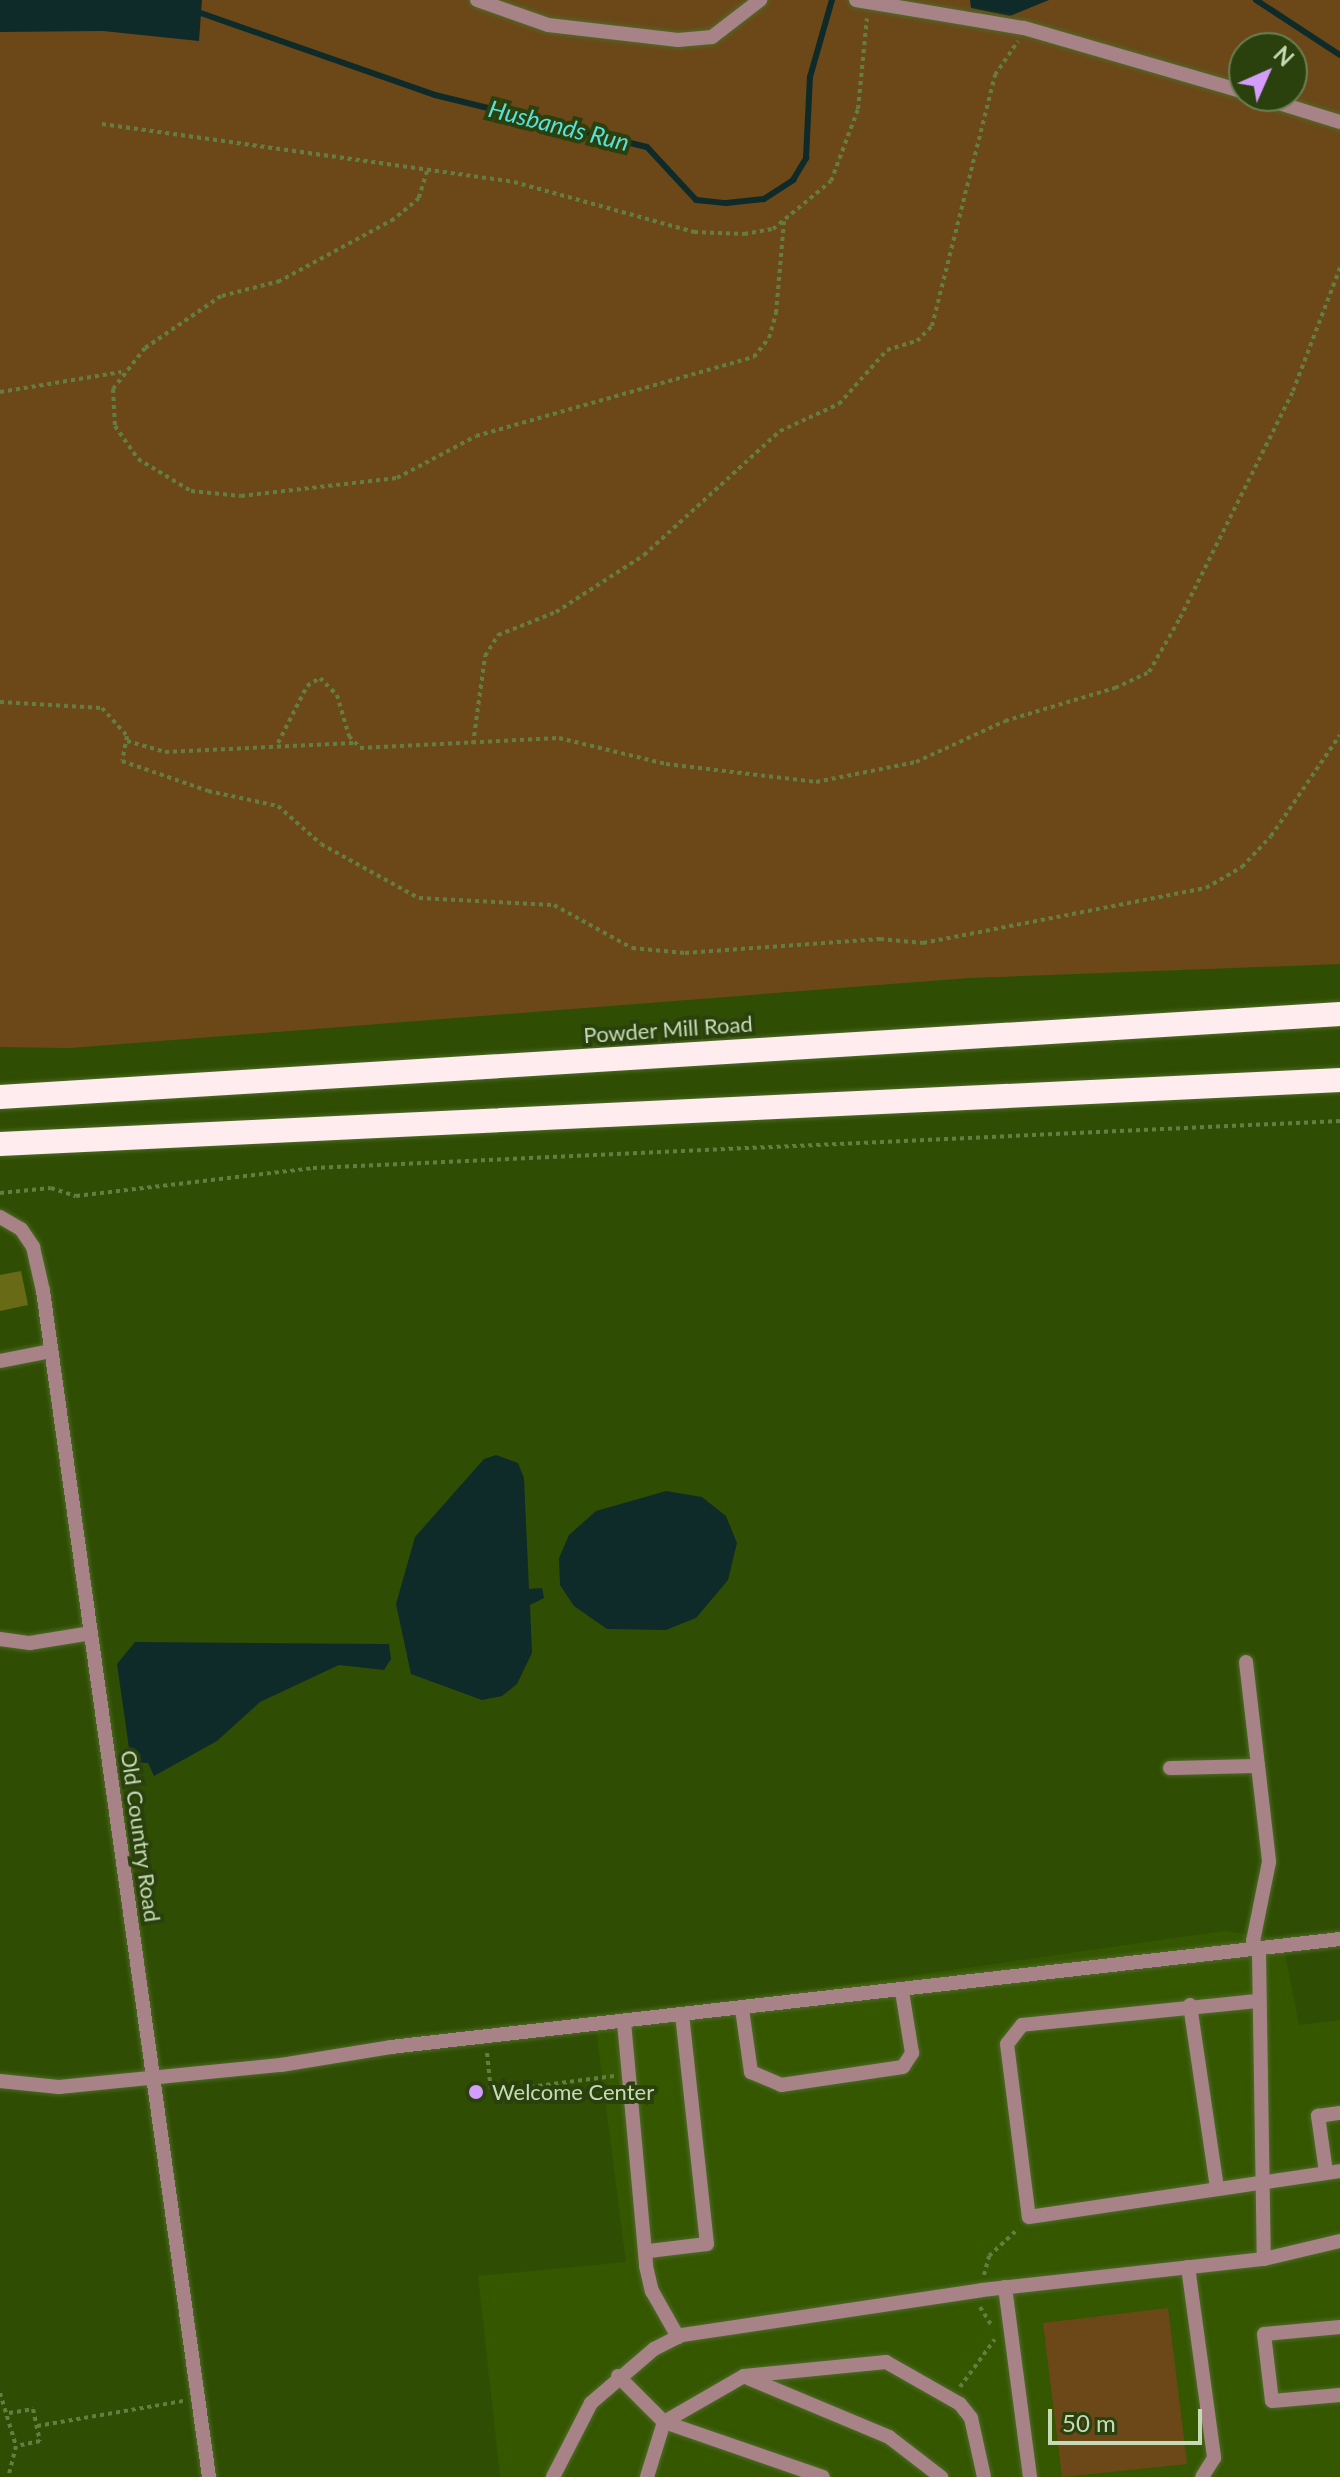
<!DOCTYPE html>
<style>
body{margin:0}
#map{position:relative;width:1340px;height:2477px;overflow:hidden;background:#304e03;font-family:Lato,sans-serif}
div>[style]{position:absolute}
.built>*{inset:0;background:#355700}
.green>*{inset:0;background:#6c4819}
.water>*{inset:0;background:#0e2b2a}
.stream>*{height:6px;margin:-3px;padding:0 3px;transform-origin:3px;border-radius:3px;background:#0e2b2a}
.building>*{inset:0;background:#696a15}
.path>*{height:4px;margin-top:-2px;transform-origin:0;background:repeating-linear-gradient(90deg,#647e41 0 4px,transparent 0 8px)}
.roads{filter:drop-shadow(0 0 2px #4e6a27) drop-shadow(0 0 2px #4e6a27)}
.minor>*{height:14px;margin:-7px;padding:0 7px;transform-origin:7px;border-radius:7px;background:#a78286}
.highway>*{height:24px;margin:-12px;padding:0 12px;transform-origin:12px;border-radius:12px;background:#feecee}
.dots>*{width:22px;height:22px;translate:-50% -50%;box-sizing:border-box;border:4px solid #2a410d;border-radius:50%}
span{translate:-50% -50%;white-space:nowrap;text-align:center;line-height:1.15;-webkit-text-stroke:8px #2a410d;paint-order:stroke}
.street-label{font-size:22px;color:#c7dab7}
.poi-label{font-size:22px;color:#c7dab7}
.left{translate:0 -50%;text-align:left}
.water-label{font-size:24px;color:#59e0da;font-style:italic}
.north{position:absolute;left:1228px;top:32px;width:80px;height:80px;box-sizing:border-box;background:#2a410d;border:2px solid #697e51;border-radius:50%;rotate:45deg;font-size:22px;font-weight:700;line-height:32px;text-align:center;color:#c7dab7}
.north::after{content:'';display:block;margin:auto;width:28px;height:36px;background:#d49cfb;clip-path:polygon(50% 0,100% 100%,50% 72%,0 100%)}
.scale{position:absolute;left:1048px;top:2409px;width:154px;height:36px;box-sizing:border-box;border:4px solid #c7dab7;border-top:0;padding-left:10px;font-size:24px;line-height:28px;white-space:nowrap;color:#c7dab7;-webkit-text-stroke:6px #2a410d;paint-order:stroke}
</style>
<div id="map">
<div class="built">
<i style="clip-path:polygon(1224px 1931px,1282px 1939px,1299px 2025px,1340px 2020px,1340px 2477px,500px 2477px,478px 2276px,626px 2262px,595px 2021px)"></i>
</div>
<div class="green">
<i style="clip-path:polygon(evenodd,0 0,1340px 0,1340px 964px,969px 978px,70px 1048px,0 1047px,0 0,1244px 48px,1292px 48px,1292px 96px,1244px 96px,1244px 48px)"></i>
<i style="clip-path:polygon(1168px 2308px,1187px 2464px,1062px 2477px,1043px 2323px)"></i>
</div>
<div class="water">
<i style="clip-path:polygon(0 0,202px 0,199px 41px,103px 31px,0 32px)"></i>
<i style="clip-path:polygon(970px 0,1049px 0,1010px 16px,971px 8px)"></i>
<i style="clip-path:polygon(496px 1455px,518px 1463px,524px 1478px,529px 1589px,542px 1588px,544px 1598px,530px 1605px,532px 1653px,517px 1684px,502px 1696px,482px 1700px,411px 1674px,396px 1604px,415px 1537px,484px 1459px)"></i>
<i style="clip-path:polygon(666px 1491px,702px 1497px,726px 1516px,737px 1543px,728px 1580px,696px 1618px,666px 1630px,607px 1629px,574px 1606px,560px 1585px,559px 1558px,569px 1535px,596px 1511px)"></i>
<i style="clip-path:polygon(135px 1642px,389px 1644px,391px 1659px,384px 1670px,339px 1665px,260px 1702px,217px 1741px,154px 1776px,148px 1763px,131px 1762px,117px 1664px)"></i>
</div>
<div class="stream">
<i style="left:1256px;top:0;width:100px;rotate:33.2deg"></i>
<i style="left:195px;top:11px;width:254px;rotate:19.3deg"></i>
<i style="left:435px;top:95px;width:218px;rotate:13.8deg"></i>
<i style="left:647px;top:147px;width:72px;rotate:47.2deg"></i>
<i style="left:696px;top:200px;width:30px;rotate:6deg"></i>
<i style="left:726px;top:203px;width:38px;rotate:-6deg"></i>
<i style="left:764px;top:199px;width:35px;rotate:-33deg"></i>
<i style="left:793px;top:180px;width:26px;rotate:-59deg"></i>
<i style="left:806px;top:158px;width:81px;rotate:-87.2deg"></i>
<i style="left:810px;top:77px;width:80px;rotate:-74.1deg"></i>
</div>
<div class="building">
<i style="clip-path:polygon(21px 1271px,28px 1305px,0 1311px,0 1275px)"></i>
</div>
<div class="path">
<i style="left:102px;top:124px;width:416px;rotate:8deg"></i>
<i style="left:514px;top:182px;width:187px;rotate:15.5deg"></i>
<i style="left:694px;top:232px;width:50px;rotate:2.3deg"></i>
<i style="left:744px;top:234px;width:29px;rotate:-10deg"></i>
<i style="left:773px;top:229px;width:75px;rotate:-39.6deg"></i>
<i style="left:831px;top:181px;width:77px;rotate:-69.4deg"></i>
<i style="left:858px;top:109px;width:91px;rotate:-84.4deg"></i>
<i style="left:427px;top:171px;width:28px;rotate:107deg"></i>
<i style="left:419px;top:198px;width:33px;rotate:140deg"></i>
<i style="left:394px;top:219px;width:130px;rotate:151.5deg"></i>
<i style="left:280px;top:281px;width:61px;rotate:165.7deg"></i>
<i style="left:221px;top:296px;width:92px;rotate:145.6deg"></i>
<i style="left:145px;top:348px;width:52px;rotate:128deg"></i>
<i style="left:113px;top:389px;width:37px;rotate:87deg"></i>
<i style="left:115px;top:426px;width:40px;rotate:55.1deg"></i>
<i style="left:138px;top:459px;width:62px;rotate:31.1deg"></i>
<i style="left:191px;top:491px;width:50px;rotate:5.7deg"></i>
<i style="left:241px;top:496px;width:157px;rotate:-6.6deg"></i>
<i style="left:397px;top:478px;width:89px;rotate:-28deg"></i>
<i style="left:476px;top:436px;width:289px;rotate:-15.9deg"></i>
<i style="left:754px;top:357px;width:24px;rotate:-52deg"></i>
<i style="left:769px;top:338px;width:26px;rotate:-74deg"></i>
<i style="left:776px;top:313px;width:92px;rotate:-85deg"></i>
<i style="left:0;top:392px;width:123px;rotate:-9.4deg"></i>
<i style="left:0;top:702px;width:102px;rotate:3.4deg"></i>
<i style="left:102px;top:708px;width:38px;rotate:48deg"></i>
<i style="left:127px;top:736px;width:25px;rotate:101deg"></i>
<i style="left:122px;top:761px;width:91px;rotate:19.2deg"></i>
<i style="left:208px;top:791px;width:72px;rotate:12.1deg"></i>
<i style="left:278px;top:806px;width:57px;rotate:41.5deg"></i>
<i style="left:321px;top:844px;width:112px;rotate:28.9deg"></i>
<i style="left:419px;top:898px;width:135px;rotate:3deg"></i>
<i style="left:554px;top:905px;width:89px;rotate:28.9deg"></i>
<i style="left:632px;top:948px;width:53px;rotate:5.4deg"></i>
<i style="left:685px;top:953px;width:196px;rotate:-4.1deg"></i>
<i style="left:880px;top:939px;width:43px;rotate:5.3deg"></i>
<i style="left:923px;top:943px;width:288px;rotate:-11deg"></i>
<i style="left:1206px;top:888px;width:42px;rotate:-30.3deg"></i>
<i style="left:1242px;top:867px;width:42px;rotate:-46.9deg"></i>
<i style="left:1271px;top:836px;width:122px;rotate:-55.7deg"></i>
<i style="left:127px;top:741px;width:40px;rotate:16deg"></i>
<i style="left:165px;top:752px;width:189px;rotate:-2.7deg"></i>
<i style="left:278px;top:743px;width:64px;rotate:-63deg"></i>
<i style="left:307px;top:686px;width:15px;rotate:-32deg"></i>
<i style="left:320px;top:678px;width:24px;rotate:45deg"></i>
<i style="left:337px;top:695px;width:43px;rotate:73.7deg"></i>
<i style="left:349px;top:736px;width:16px;rotate:47deg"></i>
<i style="left:360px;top:748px;width:199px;rotate:-2.9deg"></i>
<i style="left:559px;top:738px;width:110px;rotate:13.7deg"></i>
<i style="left:666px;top:764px;width:151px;rotate:6.8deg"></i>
<i style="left:816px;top:782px;width:102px;rotate:-11.3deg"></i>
<i style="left:916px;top:762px;width:98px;rotate:-24.7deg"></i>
<i style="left:1005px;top:721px;width:115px;rotate:-16.7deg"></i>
<i style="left:1115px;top:688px;width:38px;rotate:-25deg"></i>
<i style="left:1149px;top:672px;width:62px;rotate:-60.1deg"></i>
<i style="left:1180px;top:618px;width:254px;rotate:-63.5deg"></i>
<i style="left:1293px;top:391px;width:132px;rotate:-69.1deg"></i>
<i style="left:473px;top:744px;width:89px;rotate:-82.2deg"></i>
<i style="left:485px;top:656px;width:25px;rotate:-58deg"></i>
<i style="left:498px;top:635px;width:62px;rotate:-21.6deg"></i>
<i style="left:556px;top:612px;width:105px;rotate:-32.9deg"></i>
<i style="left:644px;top:555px;width:184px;rotate:-42.4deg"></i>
<i style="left:780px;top:431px;width:65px;rotate:-24.6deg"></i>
<i style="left:839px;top:404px;width:72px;rotate:-48.4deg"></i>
<i style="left:887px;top:350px;width:31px;rotate:-17deg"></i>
<i style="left:917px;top:341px;width:21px;rotate:-45deg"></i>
<i style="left:932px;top:326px;width:259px;rotate:-75.9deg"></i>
<i style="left:995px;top:75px;width:41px;rotate:-55.9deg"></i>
<i style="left:0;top:1193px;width:51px;rotate:-5.6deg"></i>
<i style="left:51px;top:1188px;width:26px;rotate:18deg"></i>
<i style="left:76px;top:1196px;width:239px;rotate:-6.7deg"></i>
<i style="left:313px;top:1168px;width:1028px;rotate:-2.62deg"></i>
<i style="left:487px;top:2053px;width:39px;rotate:84deg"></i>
<i style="left:491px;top:2092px;width:124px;rotate:-7.4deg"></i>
<i style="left:984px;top:2275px;width:20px;rotate:-75deg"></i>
<i style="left:989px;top:2256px;width:40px;rotate:-43deg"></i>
<i style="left:980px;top:2307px;width:22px;rotate:58deg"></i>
<i style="left:960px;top:2387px;width:59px;rotate:-53.9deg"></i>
<i style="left:0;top:2393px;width:55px;rotate:73.2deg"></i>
<i style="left:16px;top:2446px;width:32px;rotate:104deg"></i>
<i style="left:9px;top:2413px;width:24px;rotate:-9deg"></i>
<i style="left:33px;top:2409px;width:33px;rotate:78deg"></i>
<i style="left:40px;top:2441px;width:24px;rotate:168deg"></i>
<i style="left:37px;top:2426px;width:149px;rotate:-9.7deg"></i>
</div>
<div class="roads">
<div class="minor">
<i style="left:477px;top:0;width:75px;rotate:19.4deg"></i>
<i style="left:548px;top:25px;width:131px;rotate:6.6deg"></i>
<i style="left:678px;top:40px;width:34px;rotate:-5deg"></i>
<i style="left:712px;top:37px;width:61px;rotate:-37.6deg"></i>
<i style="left:856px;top:0;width:170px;rotate:9.5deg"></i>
<i style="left:1024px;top:28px;width:229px;rotate:16.2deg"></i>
<i style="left:1256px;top:96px;width:88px;rotate:17.2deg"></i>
<i style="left:0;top:1217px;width:24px;rotate:30deg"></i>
<i style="left:21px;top:1229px;width:22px;rotate:56deg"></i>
<i style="left:33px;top:1247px;width:45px;rotate:77.2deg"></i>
<i style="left:43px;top:1291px;width:1198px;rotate:82.03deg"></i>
<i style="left:0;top:1361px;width:52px;rotate:-11.1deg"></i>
<i style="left:0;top:1639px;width:30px;rotate:8deg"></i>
<i style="left:30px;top:1643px;width:62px;rotate:-9.3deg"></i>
<i style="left:1246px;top:1662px;width:201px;rotate:83.4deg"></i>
<i style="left:1269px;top:1862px;width:81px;rotate:101.4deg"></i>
<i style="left:1253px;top:1941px;width:13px;rotate:63deg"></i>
<i style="left:1259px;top:1953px;width:306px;rotate:89.1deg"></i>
<i style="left:1170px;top:1768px;width:88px;rotate:-1.3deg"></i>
<i style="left:1257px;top:2001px;width:236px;rotate:174.2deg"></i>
<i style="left:1022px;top:2025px;width:24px;rotate:128deg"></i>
<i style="left:1007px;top:2044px;width:174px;rotate:82.8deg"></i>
<i style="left:1029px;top:2217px;width:314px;rotate:-8.4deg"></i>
<i style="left:1190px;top:2005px;width:185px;rotate:81.6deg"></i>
<i style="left:742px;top:2009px;width:64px;rotate:81.9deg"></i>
<i style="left:751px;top:2072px;width:33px;rotate:23deg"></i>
<i style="left:781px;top:2085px;width:123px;rotate:-8.4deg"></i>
<i style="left:903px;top:2067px;width:17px;rotate:-57deg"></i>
<i style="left:912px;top:2053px;width:63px;rotate:-99.2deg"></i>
<i style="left:624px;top:2022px;width:245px;rotate:84.8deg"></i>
<i style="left:646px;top:2266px;width:26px;rotate:77deg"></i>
<i style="left:652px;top:2291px;width:53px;rotate:60.5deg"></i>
<i style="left:0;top:2081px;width:59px;rotate:5.8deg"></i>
<i style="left:59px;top:2087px;width:223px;rotate:-5.7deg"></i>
<i style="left:281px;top:2065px;width:111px;rotate:-9.3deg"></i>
<i style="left:391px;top:2047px;width:955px;rotate:-6.49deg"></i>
<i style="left:1326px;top:2172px;width:57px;rotate:-98.1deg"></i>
<i style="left:1318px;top:2116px;width:22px;rotate:-8deg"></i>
<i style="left:649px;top:2251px;width:58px;rotate:-6.9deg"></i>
<i style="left:707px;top:2244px;width:230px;rotate:-96.2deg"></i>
<i style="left:1188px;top:2267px;width:193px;rotate:82.2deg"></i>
<i style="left:1214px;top:2458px;width:22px;rotate:122deg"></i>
<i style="left:1005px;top:2287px;width:192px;rotate:82.5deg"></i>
<i style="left:1340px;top:2327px;width:76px;rotate:174.7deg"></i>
<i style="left:1264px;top:2334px;width:67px;rotate:83.2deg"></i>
<i style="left:1272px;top:2401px;width:68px;rotate:-5deg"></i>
<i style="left:618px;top:2376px;width:65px;rotate:45deg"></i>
<i style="left:664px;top:2422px;width:58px;rotate:107.2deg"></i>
<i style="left:748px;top:2378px;width:153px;rotate:22.7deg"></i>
<i style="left:889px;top:2437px;width:66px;rotate:37.6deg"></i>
<i style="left:664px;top:2422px;width:92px;rotate:-29.9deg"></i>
<i style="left:744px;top:2376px;width:143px;rotate:-5.6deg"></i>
<i style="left:886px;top:2362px;width:85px;rotate:29.6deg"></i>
<i style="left:960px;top:2404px;width:18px;rotate:52deg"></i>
<i style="left:971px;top:2418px;width:60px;rotate:77.6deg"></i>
<i style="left:664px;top:2422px;width:168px;rotate:19.1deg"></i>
<i style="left:553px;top:2477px;width:83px;rotate:-62.8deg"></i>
<i style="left:591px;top:2403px;width:83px;rotate:-40.6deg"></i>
<i style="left:654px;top:2349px;width:31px;rotate:-27deg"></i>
<i style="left:682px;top:2335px;width:303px;rotate:-8.5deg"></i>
<i style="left:982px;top:2290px;width:284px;rotate:-6.3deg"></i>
<i style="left:1264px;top:2259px;width:78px;rotate:-13.3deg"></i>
</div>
<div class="highway">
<i style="left:0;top:1097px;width:1343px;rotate:-3.54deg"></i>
<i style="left:0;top:1144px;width:1342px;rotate:-2.73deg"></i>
</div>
</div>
<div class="dots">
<i style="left:476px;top:2092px;background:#d49cfb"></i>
</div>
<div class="street-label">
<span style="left:668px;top:1029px;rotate:-4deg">Powder Mill Road</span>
<span style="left:141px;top:1836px;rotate:82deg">Old Country Road</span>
</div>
<div class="poi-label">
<span class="left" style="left:492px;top:2092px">Welcome Center</span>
</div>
<div class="water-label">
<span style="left:559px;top:125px;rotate:14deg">Husbands Run</span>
</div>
<div class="north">N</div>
<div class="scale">50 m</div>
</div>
